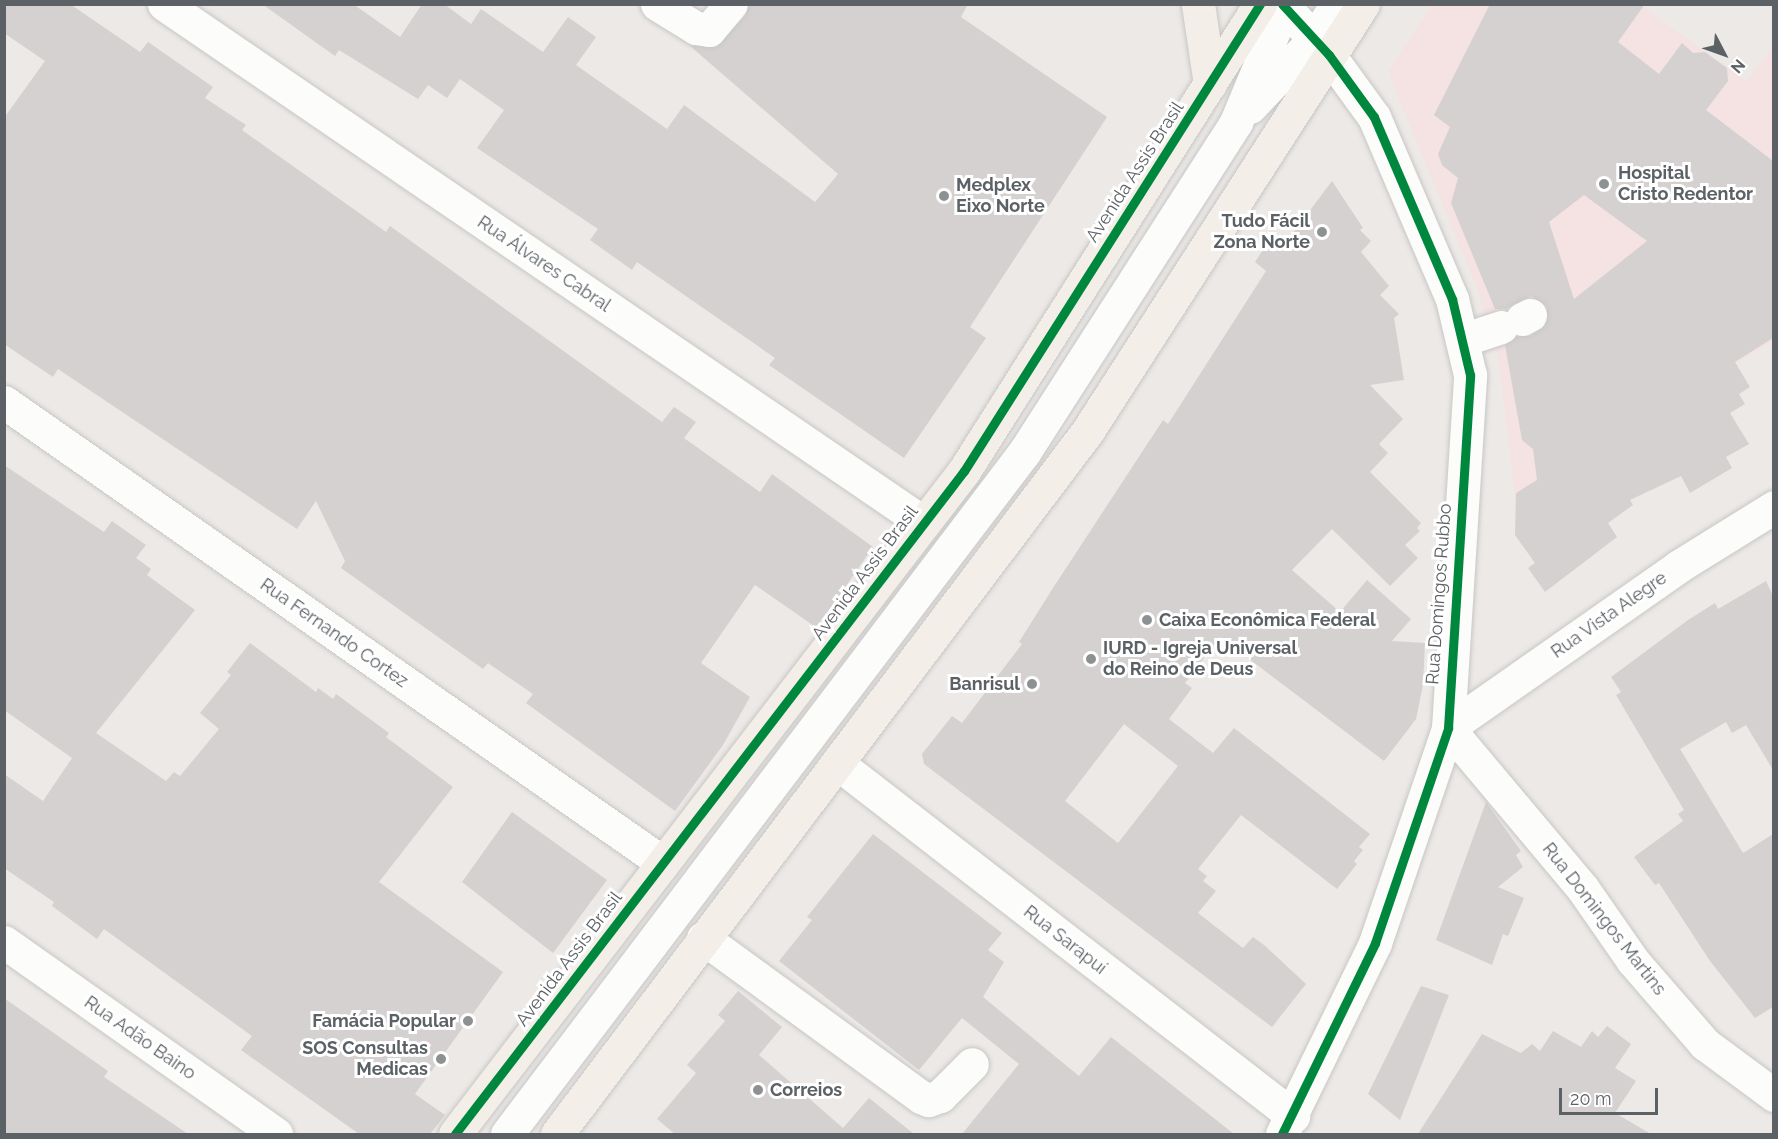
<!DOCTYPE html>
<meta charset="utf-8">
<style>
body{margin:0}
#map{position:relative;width:1778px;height:1139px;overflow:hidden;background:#ece9e6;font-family:Raleway,sans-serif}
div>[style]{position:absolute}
.medical>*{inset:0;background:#f5e2e3}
.building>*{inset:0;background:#d4d1d0}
.roads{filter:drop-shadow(0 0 2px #c7c7c7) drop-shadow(0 0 2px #c7c7c7)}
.minor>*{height:33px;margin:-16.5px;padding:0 16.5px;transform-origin:16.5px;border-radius:16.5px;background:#fcfcfb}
.major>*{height:33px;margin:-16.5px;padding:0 16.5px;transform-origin:16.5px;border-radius:16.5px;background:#f3eee7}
.cycleway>*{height:9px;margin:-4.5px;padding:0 4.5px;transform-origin:4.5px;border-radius:4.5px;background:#00873e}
.dots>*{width:16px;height:16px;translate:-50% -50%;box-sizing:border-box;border:3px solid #fff;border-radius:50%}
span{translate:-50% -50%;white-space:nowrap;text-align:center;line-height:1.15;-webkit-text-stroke:6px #fff;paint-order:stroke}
.street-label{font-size:18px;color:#5b6165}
.poi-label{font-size:18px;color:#5b6165;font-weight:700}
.left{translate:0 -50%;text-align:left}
.right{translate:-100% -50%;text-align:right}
.frame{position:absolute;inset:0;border:6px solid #5b6165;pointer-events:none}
.north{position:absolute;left:1694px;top:24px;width:60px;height:60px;-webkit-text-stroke:4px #fff;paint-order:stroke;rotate:131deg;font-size:16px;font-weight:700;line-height:24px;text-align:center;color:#5b6165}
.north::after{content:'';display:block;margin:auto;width:21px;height:27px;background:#5b6165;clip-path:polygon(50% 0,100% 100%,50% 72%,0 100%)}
.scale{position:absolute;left:1559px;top:1088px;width:99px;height:27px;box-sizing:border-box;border:3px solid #5b6165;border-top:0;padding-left:8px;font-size:18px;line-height:21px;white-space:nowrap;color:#5b6165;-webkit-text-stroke:4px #fff;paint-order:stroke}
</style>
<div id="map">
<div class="medical">
<i style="clip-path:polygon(1432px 5px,1640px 5px,1747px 82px,1773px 46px,1773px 341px,1552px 474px,1516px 504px,1498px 354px,1476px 285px,1388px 72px)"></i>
</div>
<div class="building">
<i style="clip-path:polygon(4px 4px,70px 4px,140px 52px,148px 42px,213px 87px,205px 98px,246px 125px,242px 130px,386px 232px,390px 226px,662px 422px,674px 407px,696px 422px,684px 438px,760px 492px,772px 474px,873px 547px,817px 628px,755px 585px,701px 663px,750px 697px,723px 745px,675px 811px,526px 703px,533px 694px,488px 663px,483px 669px,341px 568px,345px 561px,316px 501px,297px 529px,58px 369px,53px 377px,4px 344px,4px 118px,45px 61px,4px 33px)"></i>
<i style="clip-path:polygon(262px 4px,353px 4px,400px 37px,422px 4px,444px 4px,471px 24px,481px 9px,543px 52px,568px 17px,596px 37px,576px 65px,667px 129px,684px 105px,815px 202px,838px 174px,690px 46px,716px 47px,745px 16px,749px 4px,968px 4px,961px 17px,1107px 117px,970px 327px,986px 338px,904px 458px,769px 365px,775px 358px,637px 262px,632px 270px,590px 240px,598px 229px,477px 148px,504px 110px,460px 79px,447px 98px,428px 85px,418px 99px,339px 50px,335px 56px)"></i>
<i style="clip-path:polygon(evenodd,1490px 4px,1645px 4px,1618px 42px,1659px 74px,1682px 43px,1693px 53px,1705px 52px,1727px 68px,1728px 81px,1706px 110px,1773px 161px,1773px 338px,1735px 362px,1750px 387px,1739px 394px,1745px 404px,1730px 413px,1749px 444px,1726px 457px,1732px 468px,1690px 493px,1681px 476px,1630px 500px,1633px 505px,1608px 523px,1617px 537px,1545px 592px,1528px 568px,1535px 563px,1515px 535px,1516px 493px,1537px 480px,1533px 449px,1522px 440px,1505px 345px,1517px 336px,1530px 336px,1545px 326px,1547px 307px,1531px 296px,1506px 309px,1495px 309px,1451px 203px,1458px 178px,1442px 165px,1438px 154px,1450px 127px,1434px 115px,1490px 4px,1584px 195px,1647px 241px,1574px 299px,1549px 222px,1584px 195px)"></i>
<i style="clip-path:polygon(evenodd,1332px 181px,1363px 228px,1360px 230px,1371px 241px,1361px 252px,1389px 286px,1380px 295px,1399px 314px,1394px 318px,1404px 380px,1370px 385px,1403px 419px,1379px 444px,1388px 453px,1370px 472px,1421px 523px,1417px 528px,1420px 531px,1405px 545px,1418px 558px,1390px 586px,1332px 529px,1292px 570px,1340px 612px,1367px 580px,1411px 619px,1392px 641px,1425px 643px,1423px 685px,1416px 719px,1384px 761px,1220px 637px,1185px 683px,1192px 688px,1169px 719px,1213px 753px,1234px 728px,1370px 834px,1359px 847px,1363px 850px,1354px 861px,1357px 864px,1337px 889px,1241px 815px,1198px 869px,1207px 876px,1203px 881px,1216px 891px,1198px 913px,1243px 948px,1253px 937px,1264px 945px,1306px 984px,1272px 1027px,924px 764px,922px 754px,952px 716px,962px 723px,1022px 644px,1019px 642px,1053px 588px,1163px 420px,1168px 424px,1266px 271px,1255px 262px,1272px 236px,1284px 245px,1332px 181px,1124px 724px,1178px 766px,1118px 843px,1065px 801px,1124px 724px)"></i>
<i style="clip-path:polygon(4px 465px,104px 532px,112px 521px,146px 545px,136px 558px,151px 569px,147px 575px,195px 610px,96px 733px,166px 781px,174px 772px,180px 776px,219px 729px,200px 713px,231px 675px,227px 672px,250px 643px,316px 692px,318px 688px,333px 699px,336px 694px,389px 733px,386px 737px,453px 787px,379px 882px,503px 972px,415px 1094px,445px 1115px,430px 1134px,359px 1134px,241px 1050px,252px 1036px,104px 929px,97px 939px,52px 906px,54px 902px,4px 868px,4px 774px,43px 801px,72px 758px,4px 710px)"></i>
<i style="clip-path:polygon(1766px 581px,1773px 596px,1773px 770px,1746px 725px,1732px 733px,1726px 722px,1680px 749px,1743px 853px,1773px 834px,1773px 1007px,1755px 1018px,1710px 961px,1659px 883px,1655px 885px,1634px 857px,1683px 821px,1678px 814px,1684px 810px,1616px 695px,1621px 692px,1611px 677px,1688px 620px,1715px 603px,1718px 609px)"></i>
<i style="clip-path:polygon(1486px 802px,1521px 851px,1516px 855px,1523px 867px,1498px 887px,1524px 898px,1508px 936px,1503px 934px,1492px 965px,1436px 940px)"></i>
<i style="clip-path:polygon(512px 812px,607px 880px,553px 953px,462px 882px)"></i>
<i style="clip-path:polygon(873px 834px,1002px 933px,988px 950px,1004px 962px,983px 997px,1079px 1076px,1111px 1037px,1234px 1134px,962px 1134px,1019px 1064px,962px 1018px,919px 1070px,779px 961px,812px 920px,807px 917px)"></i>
<i style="clip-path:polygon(1421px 986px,1449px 995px,1400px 1120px,1368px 1094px)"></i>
<i style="clip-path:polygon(738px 991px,782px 1027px,759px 1055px,843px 1128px,869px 1098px,914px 1134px,675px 1134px,657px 1119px,696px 1073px,687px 1065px,725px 1021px,718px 1015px)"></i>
<i style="clip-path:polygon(4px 998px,108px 1071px,104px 1077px,188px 1134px,4px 1134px)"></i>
<i style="clip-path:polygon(1607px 1026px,1631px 1044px,1615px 1068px,1636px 1081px,1615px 1113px,1651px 1134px,1418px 1134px,1482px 1034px,1521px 1053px,1532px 1044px,1540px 1051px,1553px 1031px,1581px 1047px,1592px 1031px,1598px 1037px)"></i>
</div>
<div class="roads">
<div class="minor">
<i style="left:164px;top:4px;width:920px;rotate:34.33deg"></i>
<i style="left:657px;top:4px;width:46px;rotate:31.6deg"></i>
<i style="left:696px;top:28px;width:13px;rotate:9deg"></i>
<i style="left:709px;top:30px;width:34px;rotate:-50deg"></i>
<i style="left:1250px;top:107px;width:93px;rotate:-46.7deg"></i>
<i style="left:1314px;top:39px;width:42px;rotate:-56.7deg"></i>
<i style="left:1522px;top:319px;width:9px;rotate:-27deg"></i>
<i style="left:1462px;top:340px;width:41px;rotate:-18.4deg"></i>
<i style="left:4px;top:402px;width:804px;rotate:34.97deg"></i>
<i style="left:1448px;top:728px;width:210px;rotate:50deg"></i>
<i style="left:1583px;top:889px;width:88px;rotate:55.2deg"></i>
<i style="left:1633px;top:961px;width:110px;rotate:49.1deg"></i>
<i style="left:1705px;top:1044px;width:86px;rotate:36.5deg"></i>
<i style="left:1448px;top:728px;width:282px;rotate:-35deg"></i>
<i style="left:1679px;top:566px;width:112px;rotate:-31.8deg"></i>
<i style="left:837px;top:763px;width:577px;rotate:37.74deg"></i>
<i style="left:703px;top:938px;width:270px;rotate:36.1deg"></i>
<i style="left:921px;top:1097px;width:8px;rotate:23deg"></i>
<i style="left:928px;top:1100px;width:13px;rotate:-18deg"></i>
<i style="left:940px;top:1096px;width:45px;rotate:-45deg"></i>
<i style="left:4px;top:942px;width:333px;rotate:35.2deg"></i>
<i style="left:507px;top:1134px;width:857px;rotate:-52.82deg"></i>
<i style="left:1025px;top:451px;width:391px;rotate:-57.3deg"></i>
<i style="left:1236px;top:122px;width:128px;rotate:-67.4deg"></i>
<i style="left:1282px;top:1134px;width:212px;rotate:-64deg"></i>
<i style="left:1375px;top:943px;width:227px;rotate:-71.2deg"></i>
<i style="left:1448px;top:728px;width:354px;rotate:-86.4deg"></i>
<i style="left:1470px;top:375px;width:78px;rotate:-103.3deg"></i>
<i style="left:1452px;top:299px;width:198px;rotate:-113.2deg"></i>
<i style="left:1374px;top:117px;width:77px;rotate:-126deg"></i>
<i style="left:1329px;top:55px;width:69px;rotate:-132.7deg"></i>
</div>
<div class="major">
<i style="left:1198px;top:4px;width:81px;rotate:81.5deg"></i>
<i style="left:455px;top:1134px;width:836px;rotate:-52.49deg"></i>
<i style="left:964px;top:471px;width:553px;rotate:-57.63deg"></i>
<i style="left:557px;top:1134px;width:880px;rotate:-52.95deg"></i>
<i style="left:1087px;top:432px;width:509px;rotate:-57.18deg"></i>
</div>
</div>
<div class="cycleway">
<i style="left:455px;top:1134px;width:836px;rotate:-52.49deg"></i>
<i style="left:964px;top:471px;width:553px;rotate:-57.63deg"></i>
<i style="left:1282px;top:1134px;width:212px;rotate:-64deg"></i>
<i style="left:1375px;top:943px;width:227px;rotate:-71.2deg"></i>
<i style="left:1448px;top:728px;width:354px;rotate:-86.4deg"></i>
<i style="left:1470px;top:375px;width:78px;rotate:-103.3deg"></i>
<i style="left:1452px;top:299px;width:198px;rotate:-113.2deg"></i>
<i style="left:1374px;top:117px;width:77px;rotate:-126deg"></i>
<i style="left:1329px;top:55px;width:69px;rotate:-132.7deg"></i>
</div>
<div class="dots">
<i style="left:1604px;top:184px;background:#8e9192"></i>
<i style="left:944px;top:196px;background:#8e9192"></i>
<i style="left:1322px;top:232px;background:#8e9192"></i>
<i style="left:1147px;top:620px;background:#8e9192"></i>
<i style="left:1091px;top:659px;background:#8e9192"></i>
<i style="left:1032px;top:684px;background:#8e9192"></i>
<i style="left:468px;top:1021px;background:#8e9192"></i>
<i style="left:441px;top:1059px;background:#8e9192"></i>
<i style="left:758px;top:1090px;background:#8e9192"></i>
</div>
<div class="street-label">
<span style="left:1135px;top:172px;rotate:-57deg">Avenida Assis Brasil</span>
<span style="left:544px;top:264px;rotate:34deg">Rua Álvares Cabral</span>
<span style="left:865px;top:573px;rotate:-53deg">Avenida Assis Brasil</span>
<span style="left:1439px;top:594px;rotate:-86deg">Rua Domingos Rubbo</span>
<span style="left:1609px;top:615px;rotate:-35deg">Rua Vista Alegre</span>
<span style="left:334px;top:633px;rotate:35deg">Rua Fernando Cortez</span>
<span style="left:1604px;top:919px;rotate:52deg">Rua Domingos Martins</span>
<span style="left:1065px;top:940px;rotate:38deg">Rua Sarapuí</span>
<span style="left:569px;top:959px;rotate:-53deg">Avenida Assis Brasil</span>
<span style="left:140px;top:1038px;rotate:35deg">Rua Adão Baino</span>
</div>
<div class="poi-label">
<span class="left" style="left:1618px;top:184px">Hospital<br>Cristo Redentor</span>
<span class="left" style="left:956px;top:196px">Medplex<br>Eixo Norte</span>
<span class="right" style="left:1310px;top:232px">Tudo Fácil<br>Zona Norte</span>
<span class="left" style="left:1159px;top:620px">Caixa Econômica Federal</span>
<span class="left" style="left:1103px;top:659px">IURD - Igreja Universal<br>do Reino de Deus</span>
<span class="right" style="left:1020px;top:684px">Banrisul</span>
<span class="right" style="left:456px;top:1021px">Famácia Popular</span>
<span class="right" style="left:428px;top:1059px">SOS Consultas<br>Medicas</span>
<span class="left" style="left:770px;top:1090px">Correios</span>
</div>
<div class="frame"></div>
<div class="north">N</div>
<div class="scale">20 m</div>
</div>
